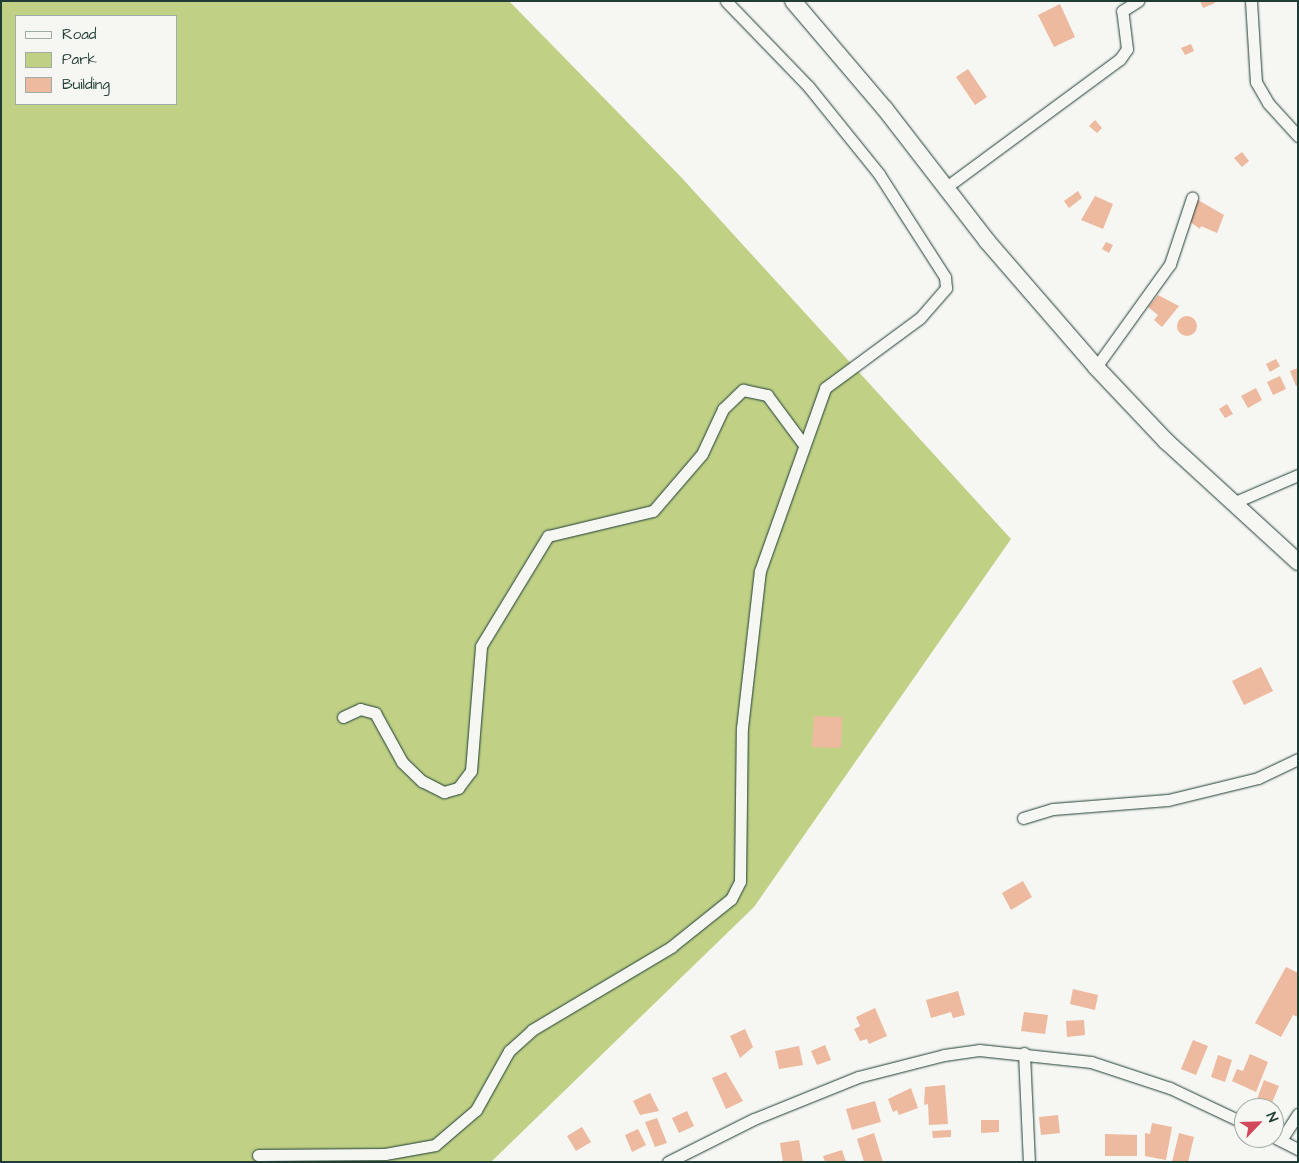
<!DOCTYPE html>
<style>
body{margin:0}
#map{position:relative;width:1299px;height:1163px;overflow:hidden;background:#f6f6f2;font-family:"Architects Daughter",sans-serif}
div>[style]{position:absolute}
.green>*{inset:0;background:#c0d186}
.building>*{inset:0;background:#edb99f}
.round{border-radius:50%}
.roads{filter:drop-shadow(0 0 1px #1f3d34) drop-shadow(0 0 1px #1f3d34)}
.minor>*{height:11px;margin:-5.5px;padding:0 5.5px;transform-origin:5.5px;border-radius:5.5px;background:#f6f6f2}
.secondary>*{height:16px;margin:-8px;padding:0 8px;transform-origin:8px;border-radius:8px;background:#f6f6f2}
span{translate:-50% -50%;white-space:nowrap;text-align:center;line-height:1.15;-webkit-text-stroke:5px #f6f6f2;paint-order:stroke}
.frame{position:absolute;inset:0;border:2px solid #1f3d34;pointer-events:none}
.legend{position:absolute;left:15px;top:15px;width:162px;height:90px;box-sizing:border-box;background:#f6f6f2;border:1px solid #a0aca6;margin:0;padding:6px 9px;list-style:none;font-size:15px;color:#1f3d34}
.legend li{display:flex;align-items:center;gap:10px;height:25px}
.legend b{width:25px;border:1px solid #a0aca6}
.north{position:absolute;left:1234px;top:1098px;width:50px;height:50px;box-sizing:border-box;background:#f6f6f2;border:1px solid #a0aca6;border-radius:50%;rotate:66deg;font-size:14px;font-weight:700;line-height:20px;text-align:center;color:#1f3d34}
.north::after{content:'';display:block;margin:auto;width:18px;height:22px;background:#d1495b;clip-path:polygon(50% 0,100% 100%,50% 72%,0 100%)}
</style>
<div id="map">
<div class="green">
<i style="clip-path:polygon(evenodd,1px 1px,509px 1px,681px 177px,1011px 539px,754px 907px,491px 1162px,1px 1162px,1px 1px,16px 16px,176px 16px,176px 104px,16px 104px,16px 16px)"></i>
</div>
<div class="building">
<i style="clip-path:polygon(1200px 1px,1215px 1px,1215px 3px,1203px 8px)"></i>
<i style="clip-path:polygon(1060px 4px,1075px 37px,1054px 47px,1038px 15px)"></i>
<i style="clip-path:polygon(1191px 44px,1194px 51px,1185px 55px,1181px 48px)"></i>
<i style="clip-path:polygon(968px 69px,987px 97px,975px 105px,956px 77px)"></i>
<i style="clip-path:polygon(1095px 120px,1102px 128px,1097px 133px,1089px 126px)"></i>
<i style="clip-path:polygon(1242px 152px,1249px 161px,1242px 167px,1234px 158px)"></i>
<i style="clip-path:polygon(1078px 191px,1082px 198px,1069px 208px,1064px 201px)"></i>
<i style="clip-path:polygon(1095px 196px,1113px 204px,1103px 229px,1081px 220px)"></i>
<i style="clip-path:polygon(1198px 200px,1224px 215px,1217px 233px,1201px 226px,1200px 229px,1189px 221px)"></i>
<i style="clip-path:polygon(1106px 242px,1113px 245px,1109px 253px,1102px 249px)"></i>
<i style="clip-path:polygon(1158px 295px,1179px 306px,1162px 327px,1154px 320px,1158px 315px,1148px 307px)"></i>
<i class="round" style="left:1177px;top:316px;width:20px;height:20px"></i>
<i style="clip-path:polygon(1276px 359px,1280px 366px,1270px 372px,1266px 364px)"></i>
<i style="clip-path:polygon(1298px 368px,1298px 385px,1296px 386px,1290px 371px)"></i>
<i style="clip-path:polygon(1280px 376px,1286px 389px,1273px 395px,1267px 382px)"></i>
<i style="clip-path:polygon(1256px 388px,1262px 400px,1248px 408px,1241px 396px)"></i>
<i style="clip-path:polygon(1227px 404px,1233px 414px,1225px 418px,1219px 409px)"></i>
<i style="clip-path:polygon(1261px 667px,1273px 691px,1244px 705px,1232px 681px)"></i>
<i style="clip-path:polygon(814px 716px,842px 717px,841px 748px,812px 747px)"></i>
<i style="clip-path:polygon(1023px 881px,1032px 897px,1011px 910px,1002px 893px)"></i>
<i style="clip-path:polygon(1286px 967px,1298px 973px,1298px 1017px,1293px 1015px,1281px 1037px,1255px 1023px)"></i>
<i style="clip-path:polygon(1073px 989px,1098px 995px,1095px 1010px,1070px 1004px)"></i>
<i style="clip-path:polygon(958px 991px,965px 1015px,953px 1018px,951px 1012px,931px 1018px,926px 1000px)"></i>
<i style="clip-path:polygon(875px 1008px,887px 1036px,869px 1044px,867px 1039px,860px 1041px,854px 1029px,860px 1026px,856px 1017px)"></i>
<i style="clip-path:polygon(1024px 1012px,1048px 1015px,1045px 1034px,1021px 1031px)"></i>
<i style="clip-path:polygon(1084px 1020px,1085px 1035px,1067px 1037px,1066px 1021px)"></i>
<i style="clip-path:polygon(745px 1029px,753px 1047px,740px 1058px,730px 1036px)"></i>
<i style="clip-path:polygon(1193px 1040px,1208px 1046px,1196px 1075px,1181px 1069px)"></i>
<i style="clip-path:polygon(825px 1045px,831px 1060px,817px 1065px,811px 1051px)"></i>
<i style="clip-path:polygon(799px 1046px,803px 1065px,779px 1069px,775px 1051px)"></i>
<i style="clip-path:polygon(1250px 1054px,1268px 1062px,1256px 1092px,1232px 1081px,1237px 1069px,1243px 1071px)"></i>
<i style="clip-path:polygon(1218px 1055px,1232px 1060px,1225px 1082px,1211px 1077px)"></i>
<i style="clip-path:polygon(726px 1072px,743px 1101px,726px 1109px,712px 1078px)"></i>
<i style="clip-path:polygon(1264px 1080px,1279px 1086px,1271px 1105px,1257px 1099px)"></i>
<i style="clip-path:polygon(945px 1085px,948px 1124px,929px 1125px,928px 1104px,924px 1105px,925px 1087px)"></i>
<i style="clip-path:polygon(911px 1088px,918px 1108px,899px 1115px,897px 1110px,893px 1112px,888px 1099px)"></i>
<i style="clip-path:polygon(650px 1093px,659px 1111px,640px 1115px,633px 1101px)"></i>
<i style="clip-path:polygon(875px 1101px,881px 1122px,852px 1130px,846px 1109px)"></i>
<i style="clip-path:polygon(687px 1111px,694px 1126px,679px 1133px,672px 1118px)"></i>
<i style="clip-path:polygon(1058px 1115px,1060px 1133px,1041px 1135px,1039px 1117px)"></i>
<i style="clip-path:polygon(657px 1118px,667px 1143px,655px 1147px,645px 1122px)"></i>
<i style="clip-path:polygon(981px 1120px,999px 1120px,999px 1132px,981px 1133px)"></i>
<i style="clip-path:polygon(1152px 1123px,1172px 1127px,1166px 1160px,1145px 1156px,1145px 1133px,1150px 1134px)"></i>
<i style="clip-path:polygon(582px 1127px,591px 1142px,576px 1151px,567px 1136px)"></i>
<i style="clip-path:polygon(638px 1129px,646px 1145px,632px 1152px,625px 1135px)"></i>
<i style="clip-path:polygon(951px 1130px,951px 1137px,933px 1138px,932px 1131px)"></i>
<i style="clip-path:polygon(874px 1133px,883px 1162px,864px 1162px,857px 1139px)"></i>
<i style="clip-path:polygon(1179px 1133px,1194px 1137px,1188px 1162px,1172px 1162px)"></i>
<i style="clip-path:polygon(1105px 1134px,1137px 1135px,1137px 1156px,1105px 1156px)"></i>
<i style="clip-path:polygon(799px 1140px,803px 1162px,783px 1162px,780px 1143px)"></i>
<i style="clip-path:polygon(842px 1150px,846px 1162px,825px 1162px,823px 1156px)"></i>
</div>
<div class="roads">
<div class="minor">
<i style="left:1251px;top:1px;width:81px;rotate:86.5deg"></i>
<i style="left:1256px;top:82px;width:24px;rotate:60deg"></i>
<i style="left:1268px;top:103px;width:45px;rotate:47.7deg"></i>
<i style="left:945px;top:188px;width:217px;rotate:-36.4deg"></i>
<i style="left:1120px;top:59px;width:12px;rotate:-55deg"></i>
<i style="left:1127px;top:49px;width:38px;rotate:-97deg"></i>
<i style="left:1122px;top:11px;width:19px;rotate:-32deg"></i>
<i style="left:1096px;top:367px;width:127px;rotate:-54.3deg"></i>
<i style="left:1170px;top:264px;width:70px;rotate:-71.6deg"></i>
<i style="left:1233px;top:503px;width:71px;rotate:-23.3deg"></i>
<i style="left:343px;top:717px;width:19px;rotate:-25deg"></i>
<i style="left:360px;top:709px;width:16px;rotate:15deg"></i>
<i style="left:375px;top:713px;width:56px;rotate:61.1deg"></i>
<i style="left:402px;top:762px;width:28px;rotate:44deg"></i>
<i style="left:422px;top:781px;width:25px;rotate:27deg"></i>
<i style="left:444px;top:792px;width:15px;rotate:-16deg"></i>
<i style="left:458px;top:788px;width:21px;rotate:-53deg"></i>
<i style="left:471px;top:771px;width:125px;rotate:-85.4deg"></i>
<i style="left:481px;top:646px;width:129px;rotate:-58.7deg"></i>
<i style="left:548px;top:536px;width:108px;rotate:-13.4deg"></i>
<i style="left:653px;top:511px;width:75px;rotate:-49.3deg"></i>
<i style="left:702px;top:454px;width:50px;rotate:-65deg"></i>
<i style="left:723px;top:409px;width:28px;rotate:-44deg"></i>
<i style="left:743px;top:390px;width:25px;rotate:12deg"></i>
<i style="left:767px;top:395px;width:62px;rotate:53.5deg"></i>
<i style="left:1023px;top:818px;width:31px;rotate:-17deg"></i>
<i style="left:1053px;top:809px;width:115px;rotate:-4.5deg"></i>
<i style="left:1168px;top:800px;width:93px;rotate:-13.7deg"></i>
<i style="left:1258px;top:778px;width:44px;rotate:-25.4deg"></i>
<i style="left:1024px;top:1053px;width:109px;rotate:87.4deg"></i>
<i style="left:1276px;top:1138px;width:25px;rotate:27deg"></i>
<i style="left:1281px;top:1140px;width:31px;rotate:-57deg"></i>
<i style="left:258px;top:1155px;width:127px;rotate:-0.5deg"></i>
<i style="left:385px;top:1154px;width:51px;rotate:-10.2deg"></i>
<i style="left:435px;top:1145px;width:54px;rotate:-40.5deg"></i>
<i style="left:476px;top:1110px;width:68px;rotate:-60.8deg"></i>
<i style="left:509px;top:1051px;width:31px;rotate:-42deg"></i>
<i style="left:532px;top:1030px;width:162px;rotate:-30.8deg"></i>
<i style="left:671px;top:947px;width:77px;rotate:-38.7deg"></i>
<i style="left:731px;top:899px;width:20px;rotate:-63deg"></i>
<i style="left:740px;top:881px;width:153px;rotate:-89.3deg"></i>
<i style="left:742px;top:728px;width:158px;rotate:-83.5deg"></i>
<i style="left:760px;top:571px;width:194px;rotate:-70.4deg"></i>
<i style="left:825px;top:388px;width:118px;rotate:-36.4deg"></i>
<i style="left:920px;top:318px;width:40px;rotate:-49deg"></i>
<i style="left:946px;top:288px;width:11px;rotate:-95deg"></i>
<i style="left:945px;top:277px;width:122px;rotate:-122.7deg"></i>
<i style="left:879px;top:174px;width:113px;rotate:-128.9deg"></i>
<i style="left:808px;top:86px;width:118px;rotate:-134deg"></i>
<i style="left:668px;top:1162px;width:96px;rotate:-26.6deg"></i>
<i style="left:754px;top:1119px;width:112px;rotate:-22deg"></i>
<i style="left:858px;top:1077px;width:89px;rotate:-14.3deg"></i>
<i style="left:944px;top:1055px;width:35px;rotate:-8deg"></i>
<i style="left:979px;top:1050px;width:113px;rotate:6.1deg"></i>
<i style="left:1091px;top:1062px;width:83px;rotate:18.2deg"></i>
<i style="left:1170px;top:1088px;width:82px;rotate:25.3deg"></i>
</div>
<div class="secondary">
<i style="left:793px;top:1px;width:142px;rotate:49.6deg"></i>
<i style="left:885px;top:109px;width:167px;rotate:52.3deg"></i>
<i style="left:987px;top:241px;width:167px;rotate:49.1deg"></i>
<i style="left:1096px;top:367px;width:102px;rotate:46.6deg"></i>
<i style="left:1166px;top:441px;width:179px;rotate:42.5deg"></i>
</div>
</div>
<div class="frame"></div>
<ul class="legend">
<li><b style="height:6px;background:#f6f6f2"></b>Road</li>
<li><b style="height:14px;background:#c0d186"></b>Park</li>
<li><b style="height:14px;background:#edb99f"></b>Building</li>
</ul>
<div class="north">N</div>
</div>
